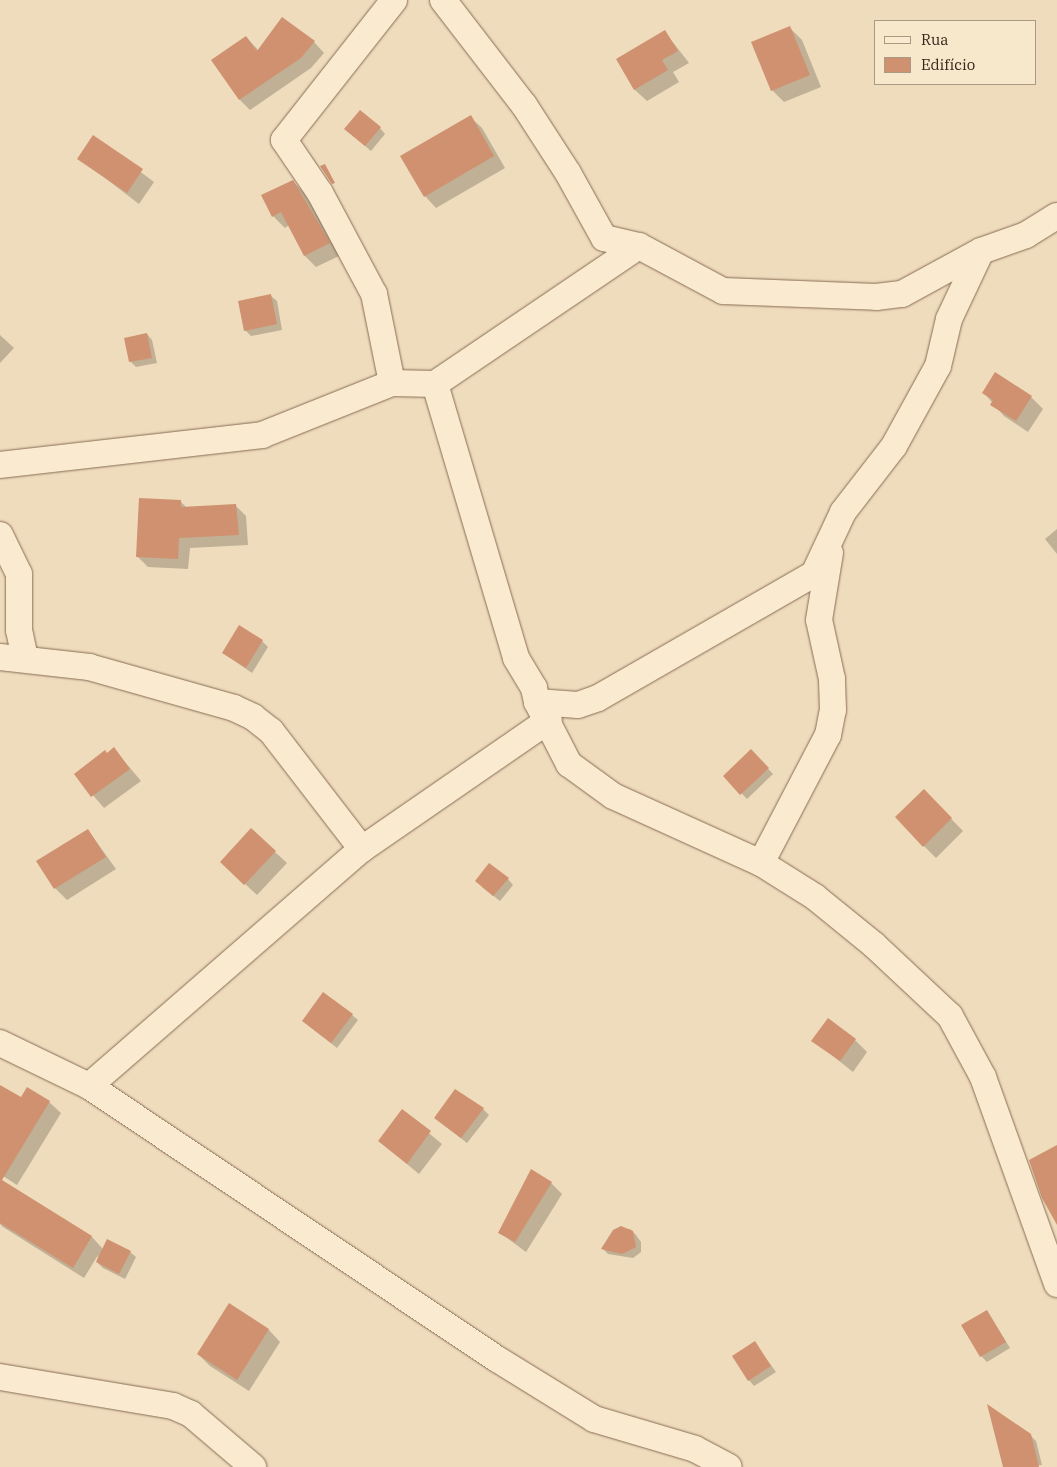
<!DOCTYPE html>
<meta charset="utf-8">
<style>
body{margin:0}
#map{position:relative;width:1057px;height:1467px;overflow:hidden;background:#efdcbc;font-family:"IBM Plex Serif",serif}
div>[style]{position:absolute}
.shadow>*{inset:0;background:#0003}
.building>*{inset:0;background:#cf916f}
.roads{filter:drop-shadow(0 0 1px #876c55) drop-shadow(0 0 1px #876c55)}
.street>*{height:26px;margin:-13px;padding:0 13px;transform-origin:13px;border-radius:13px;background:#faeacf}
span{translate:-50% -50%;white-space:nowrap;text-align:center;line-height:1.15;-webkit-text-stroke:4px #f7e7cb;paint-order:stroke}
.legend{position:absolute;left:874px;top:20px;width:162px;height:65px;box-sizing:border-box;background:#f7e7cb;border:1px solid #a99a84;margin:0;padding:6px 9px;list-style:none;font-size:15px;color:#35261a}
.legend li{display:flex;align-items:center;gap:10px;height:25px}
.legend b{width:25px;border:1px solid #a99a84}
</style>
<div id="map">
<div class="shadow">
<i style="clip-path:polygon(790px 28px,802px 40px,821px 87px,784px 102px,772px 90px)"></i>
<i style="clip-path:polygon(665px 32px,689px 63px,673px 72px,679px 82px,647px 101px,635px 90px,618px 60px)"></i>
<i style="clip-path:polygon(246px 37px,259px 51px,314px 42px,324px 53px,311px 68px,250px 110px,240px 100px)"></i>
<i style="clip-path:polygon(470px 117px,482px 128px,505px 168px,436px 208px,425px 196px)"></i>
<i style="clip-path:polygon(380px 128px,385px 134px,371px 151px,351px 134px)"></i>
<i style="clip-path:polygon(94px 137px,154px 182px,139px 204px,79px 158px)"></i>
<i style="clip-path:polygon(293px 181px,304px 193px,341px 255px,316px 267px,305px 256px,289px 225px,285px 228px,273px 216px)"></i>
<i style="clip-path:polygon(271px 296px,277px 301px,282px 330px,251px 336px,245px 330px)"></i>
<i style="clip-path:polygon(147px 334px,152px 340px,157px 363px,136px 367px,130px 361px)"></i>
<i style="clip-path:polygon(0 335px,14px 348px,0 363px)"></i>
<i style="clip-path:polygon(984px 393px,1031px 397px,1043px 409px,1028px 432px,1004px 416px)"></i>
<i style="clip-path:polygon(181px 502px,187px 508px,235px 505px,246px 516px,248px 545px,190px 548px,188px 569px,148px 567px,137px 556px)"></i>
<i style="clip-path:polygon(1057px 529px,1057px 554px,1045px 539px)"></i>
<i style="clip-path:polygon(262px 641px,268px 647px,252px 673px,223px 653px)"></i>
<i style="clip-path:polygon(114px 749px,141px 781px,104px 808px,75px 774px)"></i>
<i style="clip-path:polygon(751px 751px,773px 774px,747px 799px,725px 776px)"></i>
<i style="clip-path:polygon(924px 791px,963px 831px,936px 858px,924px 846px)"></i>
<i style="clip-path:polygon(88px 830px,116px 869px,67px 900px,55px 888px)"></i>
<i style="clip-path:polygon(275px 852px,287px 863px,257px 895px,234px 874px)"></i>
<i style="clip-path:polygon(508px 879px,513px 885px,500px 901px,482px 887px)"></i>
<i style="clip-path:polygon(352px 1015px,358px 1020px,337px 1048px,309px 1026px)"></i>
<i style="clip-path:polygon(813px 1040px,855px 1040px,867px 1052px,853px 1072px)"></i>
<i style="clip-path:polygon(21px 1099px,49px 1102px,61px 1113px,17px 1185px,0 1174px,0 1102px)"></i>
<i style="clip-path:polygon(483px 1109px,489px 1115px,467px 1143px,441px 1123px)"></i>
<i style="clip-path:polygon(402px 1111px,442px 1144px,419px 1174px,379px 1141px)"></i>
<i style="clip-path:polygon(0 1180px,92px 1237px,103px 1249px,130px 1252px,136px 1257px,125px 1279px,103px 1268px,97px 1262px,98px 1255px,84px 1278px,3px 1227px,0 1224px)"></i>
<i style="clip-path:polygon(551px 1183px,562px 1194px,526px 1252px,500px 1233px)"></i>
<i style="clip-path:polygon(618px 1229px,630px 1229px,636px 1235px,641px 1242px,641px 1252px,633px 1258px,608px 1254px,603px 1249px)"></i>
<i style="clip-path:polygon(229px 1305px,269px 1330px,280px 1342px,249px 1391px,210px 1366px,198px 1354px)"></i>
<i style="clip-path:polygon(987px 1311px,1010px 1348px,987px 1362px,981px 1356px)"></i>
<i style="clip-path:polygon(755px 1343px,776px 1372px,754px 1386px,749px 1380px)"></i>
<i style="clip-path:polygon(1030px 1435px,1036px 1441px,1042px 1465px,1004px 1467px)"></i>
</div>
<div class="building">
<i style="clip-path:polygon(282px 17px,315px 41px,301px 58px,239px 100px,211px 60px,246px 36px,257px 51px)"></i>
<i style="clip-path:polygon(790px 26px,810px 75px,771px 91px,751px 42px)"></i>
<i style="clip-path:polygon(665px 30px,678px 51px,662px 60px,668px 70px,634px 90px,616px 59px)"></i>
<i style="clip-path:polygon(360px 110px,381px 127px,365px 146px,344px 129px)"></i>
<i style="clip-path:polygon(471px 115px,494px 156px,424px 197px,400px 156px)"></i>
<i style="clip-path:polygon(93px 135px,143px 169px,127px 193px,77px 159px)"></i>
<i style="clip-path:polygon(325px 164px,335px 183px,332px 184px,320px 166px)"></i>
<i style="clip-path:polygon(293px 180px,330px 243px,304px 256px,281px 212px,272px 217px,261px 195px)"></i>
<i style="clip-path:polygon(271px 294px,277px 324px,244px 331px,238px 301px)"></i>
<i style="clip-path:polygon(147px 333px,152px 358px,129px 362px,124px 338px)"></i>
<i style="clip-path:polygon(995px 372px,1032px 396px,1016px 421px,990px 405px,993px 400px,982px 393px)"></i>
<i style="clip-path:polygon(139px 498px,181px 500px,181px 507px,236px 504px,239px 535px,179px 538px,178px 559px,136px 557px)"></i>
<i style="clip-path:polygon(239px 625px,263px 640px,246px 668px,222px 653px)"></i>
<i style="clip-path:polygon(114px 747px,130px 769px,91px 797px,74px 774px,105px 750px,107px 753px)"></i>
<i style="clip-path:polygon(751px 749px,769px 768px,740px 795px,723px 776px)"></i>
<i style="clip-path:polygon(924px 789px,952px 818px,923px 847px,895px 817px)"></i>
<i style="clip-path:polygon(251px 828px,276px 851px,244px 885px,220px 862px)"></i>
<i style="clip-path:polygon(88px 829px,106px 857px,54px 889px,36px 861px)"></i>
<i style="clip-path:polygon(489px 863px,509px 878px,493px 896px,475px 881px)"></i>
<i style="clip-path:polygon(323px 992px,353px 1014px,331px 1043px,302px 1021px)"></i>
<i style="clip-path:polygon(828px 1018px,856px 1039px,840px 1061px,811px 1041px)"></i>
<i style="clip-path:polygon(0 1085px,21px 1097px,27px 1087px,50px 1101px,2px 1180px,92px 1236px,73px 1268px,0 1223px)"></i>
<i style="clip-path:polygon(455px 1089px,484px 1108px,461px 1138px,434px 1118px)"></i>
<i style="clip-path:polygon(402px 1109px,431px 1131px,407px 1164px,378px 1141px)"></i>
<i style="clip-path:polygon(1057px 1145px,1057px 1225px,1042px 1198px,1029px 1160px)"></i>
<i style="clip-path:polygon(531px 1169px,552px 1182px,515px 1242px,498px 1233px)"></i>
<i style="clip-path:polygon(621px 1226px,633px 1231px,636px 1247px,622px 1254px,601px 1249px,613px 1230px)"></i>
<i style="clip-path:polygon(107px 1239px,131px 1251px,119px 1274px,96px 1262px)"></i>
<i style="clip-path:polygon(229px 1303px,269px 1329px,237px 1380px,197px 1354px)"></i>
<i style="clip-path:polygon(987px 1310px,1006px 1342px,980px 1357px,961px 1325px)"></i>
<i style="clip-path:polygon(755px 1341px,771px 1366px,748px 1381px,732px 1356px)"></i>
<i style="clip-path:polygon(987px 1404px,1031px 1434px,1039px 1467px,1003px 1467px)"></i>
</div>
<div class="roads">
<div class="street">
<i style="left:443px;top:0;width:133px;rotate:52.4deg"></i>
<i style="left:524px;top:105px;width:81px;rotate:57.1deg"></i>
<i style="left:568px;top:173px;width:74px;rotate:61deg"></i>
<i style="left:604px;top:238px;width:36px;rotate:13deg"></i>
<i style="left:639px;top:246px;width:95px;rotate:28.2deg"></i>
<i style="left:723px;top:291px;width:153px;rotate:2.2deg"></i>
<i style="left:876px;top:297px;width:26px;rotate:-7deg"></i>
<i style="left:902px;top:294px;width:90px;rotate:-28.6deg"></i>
<i style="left:981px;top:251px;width:48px;rotate:-19.6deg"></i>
<i style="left:1026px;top:235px;width:36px;rotate:-32deg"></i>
<i style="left:392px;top:383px;width:91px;rotate:-101.4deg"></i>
<i style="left:374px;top:294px;width:115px;rotate:-118.1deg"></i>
<i style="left:320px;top:193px;width:64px;rotate:-124.2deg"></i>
<i style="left:284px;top:140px;width:178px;rotate:-51.8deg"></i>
<i style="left:435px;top:384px;width:286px;rotate:73.5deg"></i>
<i style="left:516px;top:658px;width:35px;rotate:59deg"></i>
<i style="left:534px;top:688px;width:14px;rotate:78deg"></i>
<i style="left:537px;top:702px;width:70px;rotate:62.7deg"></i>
<i style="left:569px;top:764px;width:54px;rotate:36deg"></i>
<i style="left:613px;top:796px;width:162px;rotate:24.4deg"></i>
<i style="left:761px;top:863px;width:64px;rotate:32.2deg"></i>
<i style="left:815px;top:897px;width:76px;rotate:39.1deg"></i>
<i style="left:874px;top:945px;width:104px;rotate:43.1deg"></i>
<i style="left:950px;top:1016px;width:69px;rotate:61.6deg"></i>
<i style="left:983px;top:1077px;width:220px;rotate:70.3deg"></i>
<i style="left:0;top:465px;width:264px;rotate:-6.5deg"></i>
<i style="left:262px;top:435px;width:140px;rotate:-21.8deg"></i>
<i style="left:392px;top:383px;width:43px;rotate:1.3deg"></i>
<i style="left:435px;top:384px;width:246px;rotate:-34.1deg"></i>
<i style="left:0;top:535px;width:43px;rotate:64deg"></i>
<i style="left:19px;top:574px;width:56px;rotate:90deg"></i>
<i style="left:19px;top:630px;width:30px;rotate:78deg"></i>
<i style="left:0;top:657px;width:90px;rotate:6.4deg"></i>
<i style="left:89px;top:667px;width:151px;rotate:15.8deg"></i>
<i style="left:234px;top:708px;width:21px;rotate:25deg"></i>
<i style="left:253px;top:717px;width:23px;rotate:38deg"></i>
<i style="left:271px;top:731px;width:149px;rotate:52.4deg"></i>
<i style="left:537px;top:702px;width:41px;rotate:4.2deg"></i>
<i style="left:578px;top:705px;width:21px;rotate:-19deg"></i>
<i style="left:598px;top:698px;width:249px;rotate:-29.9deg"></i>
<i style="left:814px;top:574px;width:68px;rotate:-64.9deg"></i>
<i style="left:843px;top:512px;width:83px;rotate:-52.3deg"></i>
<i style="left:894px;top:446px;width:91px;rotate:-61.2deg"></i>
<i style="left:938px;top:366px;width:48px;rotate:-76.8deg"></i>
<i style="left:949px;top:319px;width:75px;rotate:-64.8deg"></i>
<i style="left:761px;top:863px;width:144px;rotate:-62.4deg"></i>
<i style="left:828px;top:735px;width:25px;rotate:-79deg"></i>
<i style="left:833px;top:710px;width:31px;rotate:-92deg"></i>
<i style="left:832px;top:679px;width:60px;rotate:-102.4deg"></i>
<i style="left:819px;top:620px;width:68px;rotate:-80.7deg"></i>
<i style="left:0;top:1043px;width:99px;rotate:25.8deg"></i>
<i style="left:89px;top:1086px;width:491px;rotate:33.8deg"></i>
<i style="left:497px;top:1359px;width:114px;rotate:31.7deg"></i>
<i style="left:594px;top:1419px;width:105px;rotate:16.5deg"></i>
<i style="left:695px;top:1449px;width:38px;rotate:28deg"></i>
<i style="left:89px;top:1086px;width:362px;rotate:-41deg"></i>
<i style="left:362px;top:849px;width:227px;rotate:-34.6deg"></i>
<i style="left:0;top:1377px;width:175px;rotate:9.5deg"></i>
<i style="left:173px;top:1406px;width:20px;rotate:24deg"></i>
<i style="left:191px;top:1414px;width:82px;rotate:40.5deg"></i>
</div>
</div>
<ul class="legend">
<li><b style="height:6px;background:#faeacf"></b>Rua</li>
<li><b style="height:14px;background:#cf916f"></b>Edifício</li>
</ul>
</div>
